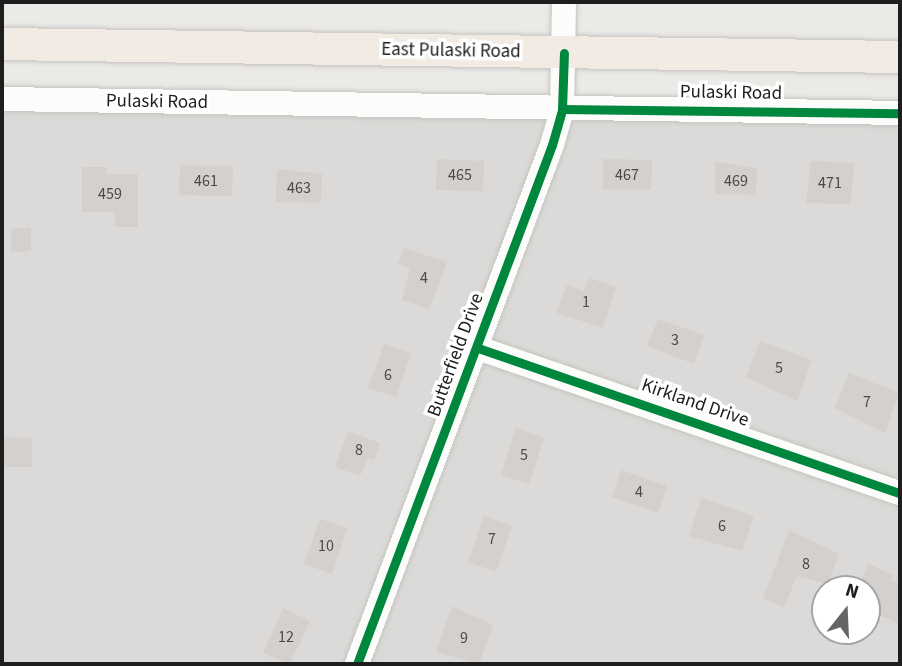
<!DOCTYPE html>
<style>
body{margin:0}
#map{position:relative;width:902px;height:666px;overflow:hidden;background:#eceae6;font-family:"Source Sans 3",sans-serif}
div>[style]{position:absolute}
.residential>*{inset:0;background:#dbdad8}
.building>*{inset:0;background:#d3d0cd}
.roads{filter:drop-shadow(0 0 2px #c5c4c2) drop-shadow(0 0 2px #c5c4c2)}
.minor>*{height:24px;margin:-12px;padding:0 12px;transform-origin:12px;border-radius:12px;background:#fcfcfb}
.major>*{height:32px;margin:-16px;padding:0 16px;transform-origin:16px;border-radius:16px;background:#f1ebe3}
.cycleway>*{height:9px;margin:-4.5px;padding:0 4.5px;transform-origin:4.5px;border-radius:4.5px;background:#00873e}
span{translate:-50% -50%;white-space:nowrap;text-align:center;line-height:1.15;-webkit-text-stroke:7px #fff;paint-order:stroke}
.number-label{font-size:16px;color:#4b4a4a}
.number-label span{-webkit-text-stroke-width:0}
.street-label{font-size:19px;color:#1e1e1e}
.frame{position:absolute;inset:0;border:4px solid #1e1e1e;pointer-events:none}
.north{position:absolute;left:811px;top:575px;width:70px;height:70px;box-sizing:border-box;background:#fff;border:2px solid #a5a5a5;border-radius:50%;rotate:18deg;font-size:19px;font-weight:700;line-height:28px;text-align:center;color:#1e1e1e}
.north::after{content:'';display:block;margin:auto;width:24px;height:32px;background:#666564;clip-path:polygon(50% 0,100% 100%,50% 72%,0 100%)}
</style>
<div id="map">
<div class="residential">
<i style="clip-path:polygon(evenodd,2px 110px,900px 122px,900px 664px,2px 664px,2px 110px,825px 589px,867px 589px,867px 631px,825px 631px,825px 589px)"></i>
</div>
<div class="building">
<i style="clip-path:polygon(437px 159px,484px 161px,483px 191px,436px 190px)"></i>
<i style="clip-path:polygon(603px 159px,652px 160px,651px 190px,603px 189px)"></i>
<i style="clip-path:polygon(811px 161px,855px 163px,850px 204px,806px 203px)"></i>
<i style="clip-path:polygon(715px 162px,757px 168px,756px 195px,715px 194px)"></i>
<i style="clip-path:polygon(180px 165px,233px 166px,232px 196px,179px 195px)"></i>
<i style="clip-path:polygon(82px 167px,106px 167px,106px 174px,138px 174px,138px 227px,115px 227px,115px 212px,82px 212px)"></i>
<i style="clip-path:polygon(277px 169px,322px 174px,321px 203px,276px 202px)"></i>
<i style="clip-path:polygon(31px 228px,31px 251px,11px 252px,11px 229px)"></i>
<i style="clip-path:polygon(404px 248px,447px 262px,429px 309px,402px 300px,410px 268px,398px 264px)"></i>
<i style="clip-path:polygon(589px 278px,616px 287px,603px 328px,557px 313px,566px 285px,584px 291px)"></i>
<i style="clip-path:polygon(658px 319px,704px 335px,694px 364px,647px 346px)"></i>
<i style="clip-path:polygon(760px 341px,812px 360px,797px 401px,746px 377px)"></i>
<i style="clip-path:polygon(384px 344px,411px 353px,396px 397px,368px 388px)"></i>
<i style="clip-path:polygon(849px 373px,899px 393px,885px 433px,835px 408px)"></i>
<i style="clip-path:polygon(516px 428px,544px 438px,529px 484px,501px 475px)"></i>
<i style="clip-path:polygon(348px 431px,380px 443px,374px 460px,368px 458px,360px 476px,335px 467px)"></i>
<i style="clip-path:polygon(2px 437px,32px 438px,32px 467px,2px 467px)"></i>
<i style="clip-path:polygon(621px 470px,667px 486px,658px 513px,612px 497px)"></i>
<i style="clip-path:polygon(701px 498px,754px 516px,742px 551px,689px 536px)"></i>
<i style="clip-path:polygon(484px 516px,512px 526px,496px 572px,468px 562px)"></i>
<i style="clip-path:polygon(320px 519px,347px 528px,332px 574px,304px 564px)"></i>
<i style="clip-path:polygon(789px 530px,839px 554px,828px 584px,797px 576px,784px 607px,763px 599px)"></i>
<i style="clip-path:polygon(868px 564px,893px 575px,891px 580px,900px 584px,900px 624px,867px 610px,867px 589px,857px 589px)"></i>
<i style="clip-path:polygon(452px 606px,493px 625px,479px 664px,436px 652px)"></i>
<i style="clip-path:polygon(283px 608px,310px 621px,290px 664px,263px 653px)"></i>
</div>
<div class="roads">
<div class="minor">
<i style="left:2px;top:99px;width:898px;rotate:0.89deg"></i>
<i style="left:478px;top:348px;width:446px;rotate:19deg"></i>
<i style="left:357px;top:664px;width:554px;rotate:-69.41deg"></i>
<i style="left:552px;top:145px;width:37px;rotate:-74deg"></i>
<i style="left:562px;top:109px;width:107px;rotate:-88.9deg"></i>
</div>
<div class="major">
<i style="left:2px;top:44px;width:898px;rotate:0.83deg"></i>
</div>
</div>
<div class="cycleway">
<i style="left:562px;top:109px;width:338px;rotate:0.7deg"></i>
<i style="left:478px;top:348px;width:446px;rotate:19deg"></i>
<i style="left:357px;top:664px;width:554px;rotate:-69.41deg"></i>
<i style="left:552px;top:145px;width:37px;rotate:-74deg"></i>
<i style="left:562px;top:109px;width:56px;rotate:-88deg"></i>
</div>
<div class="number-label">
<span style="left:460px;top:175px">465</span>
<span style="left:627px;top:175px">467</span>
<span style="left:206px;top:181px">461</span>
<span style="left:736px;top:181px">469</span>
<span style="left:830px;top:183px">471</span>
<span style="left:299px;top:188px">463</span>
<span style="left:110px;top:194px">459</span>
<span style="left:424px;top:278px">4</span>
<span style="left:586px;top:302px">1</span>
<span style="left:675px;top:340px">3</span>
<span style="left:779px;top:368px">5</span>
<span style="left:388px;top:375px">6</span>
<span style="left:867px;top:402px">7</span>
<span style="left:359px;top:450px">8</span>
<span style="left:524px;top:455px">5</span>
<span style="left:639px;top:492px">4</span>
<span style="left:722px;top:526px">6</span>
<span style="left:492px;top:539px">7</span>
<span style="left:326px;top:546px">10</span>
<span style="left:806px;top:564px">8</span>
<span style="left:286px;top:637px">12</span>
<span style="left:464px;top:638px">9</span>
</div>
<div class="street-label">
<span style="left:451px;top:51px;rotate:1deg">East Pulaski Road</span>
<span style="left:731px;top:93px;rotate:1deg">Pulaski Road</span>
<span style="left:157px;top:102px;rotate:1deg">Pulaski Road</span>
<span style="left:456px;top:355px;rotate:-70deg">Butterfield Drive</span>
<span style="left:695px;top:403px;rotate:19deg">Kirkland Drive</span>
</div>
<div class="frame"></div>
<div class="north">N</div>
</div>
